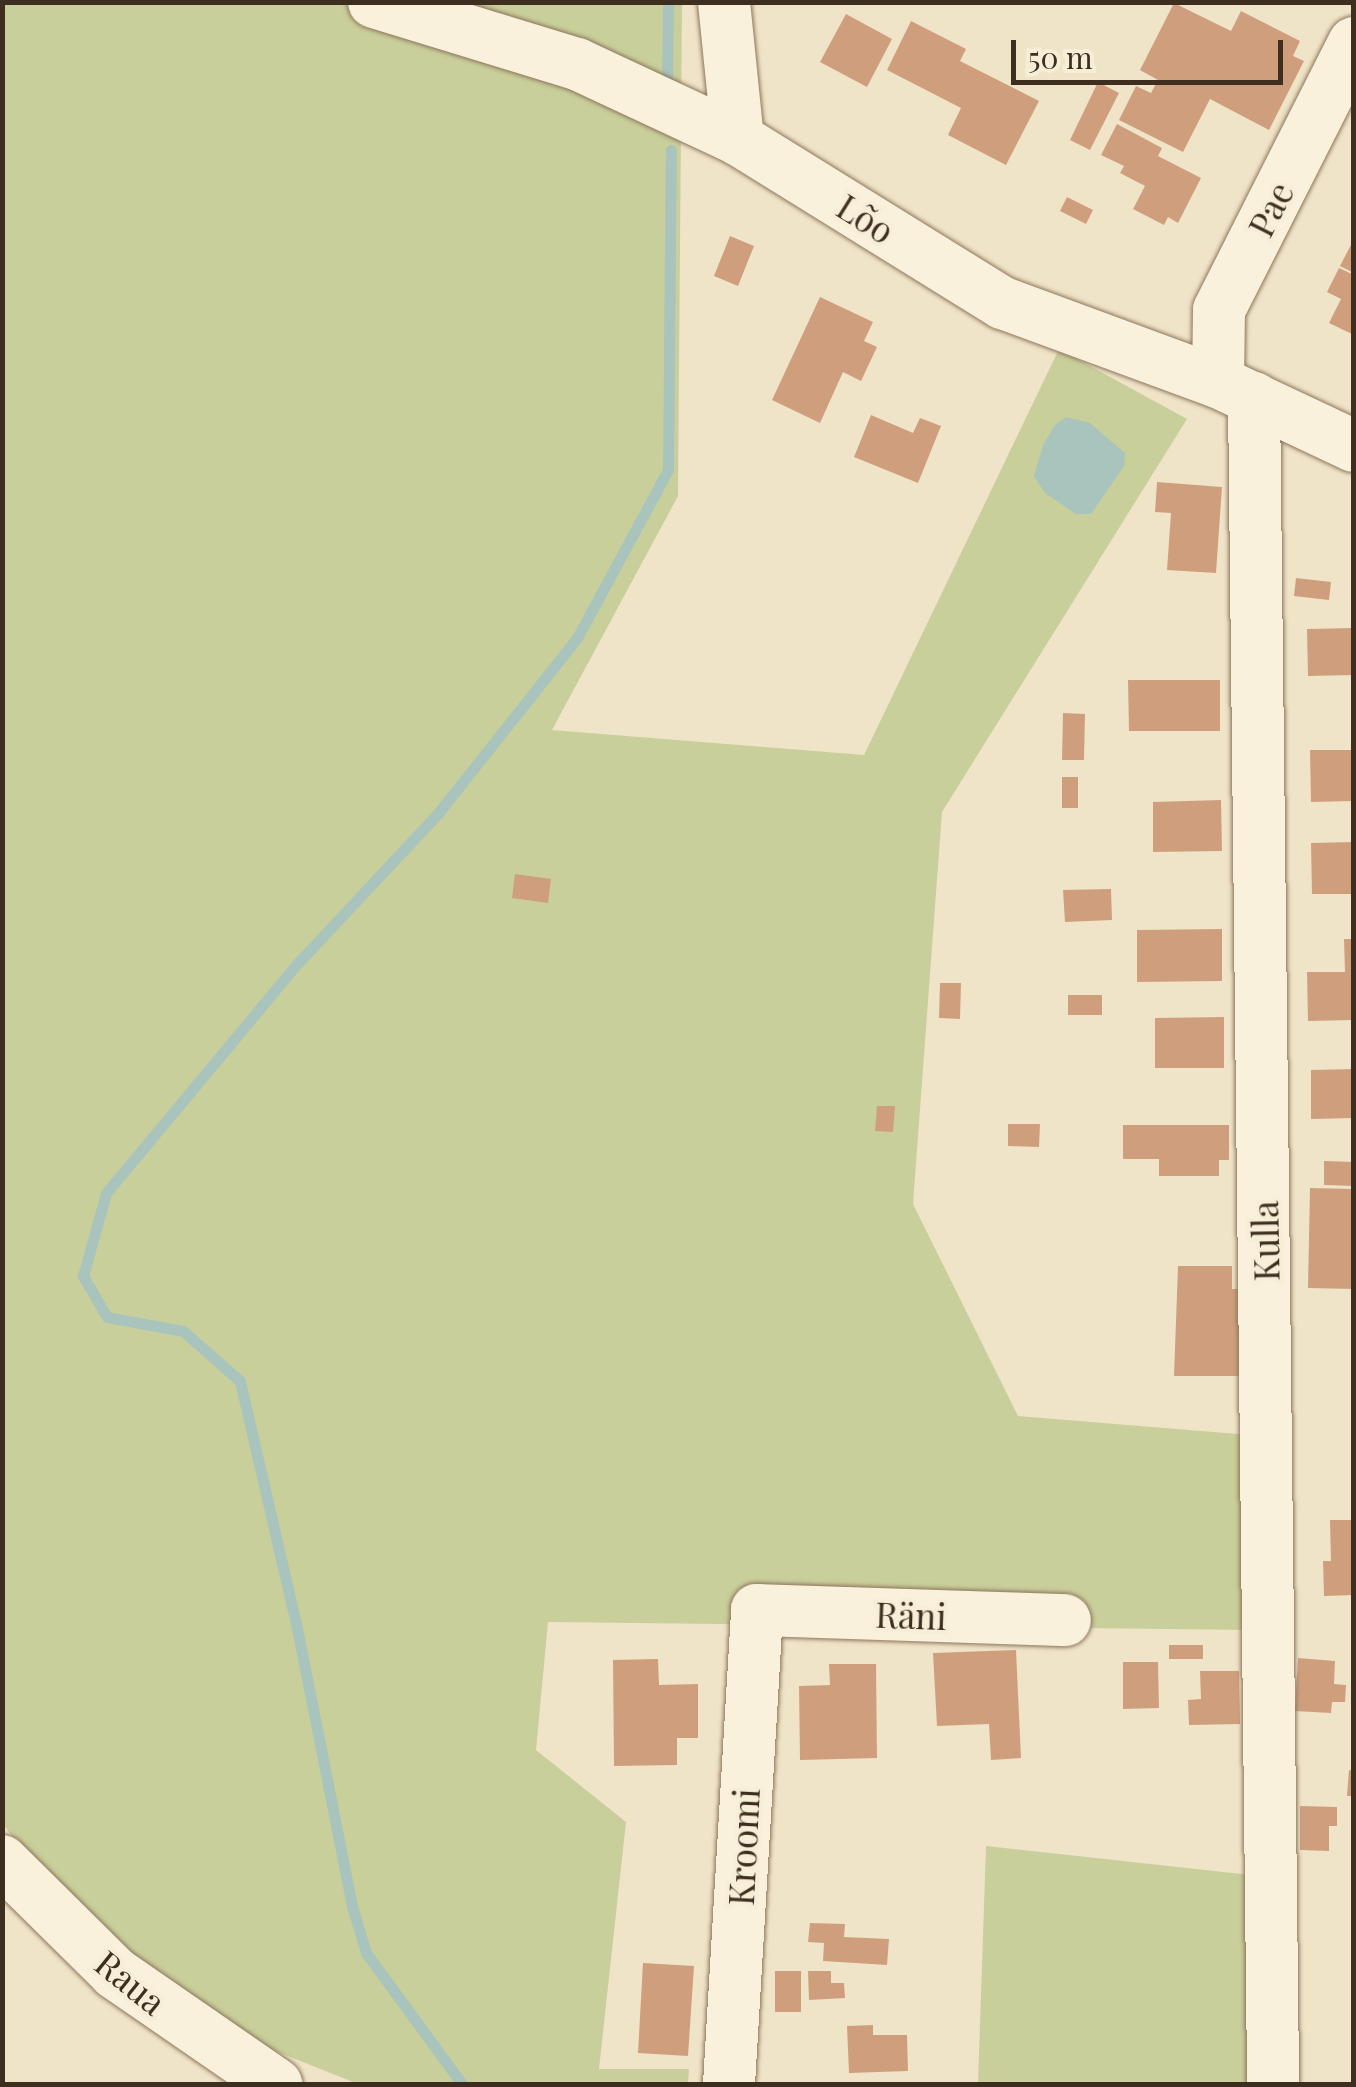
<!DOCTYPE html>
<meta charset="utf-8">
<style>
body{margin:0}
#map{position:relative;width:1356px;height:2087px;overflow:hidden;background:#f0e4c8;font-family:"Playfair Display",serif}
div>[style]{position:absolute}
.green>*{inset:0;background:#c9cf9b}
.water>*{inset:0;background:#a9c4bc}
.stream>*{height:11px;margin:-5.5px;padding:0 5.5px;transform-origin:5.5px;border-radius:5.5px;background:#a9c4bc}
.building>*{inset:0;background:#cf9f7d}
.roads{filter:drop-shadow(0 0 2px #8d765c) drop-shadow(0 0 2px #8d765c)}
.minor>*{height:52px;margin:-26px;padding:0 26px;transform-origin:26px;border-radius:26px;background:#faf1dc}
span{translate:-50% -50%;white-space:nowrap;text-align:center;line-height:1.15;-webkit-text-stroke:8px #f7eed8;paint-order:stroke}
.street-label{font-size:35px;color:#3d2e20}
.frame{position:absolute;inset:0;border:5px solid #3d2e20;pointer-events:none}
.scale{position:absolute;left:1011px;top:40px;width:272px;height:45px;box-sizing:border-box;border:5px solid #3d2e20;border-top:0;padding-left:12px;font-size:30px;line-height:35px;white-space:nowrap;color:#3d2e20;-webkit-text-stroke:8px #f7eed8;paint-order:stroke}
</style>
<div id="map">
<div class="green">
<i style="clip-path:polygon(2px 3px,682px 3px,678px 496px,552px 730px,864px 755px,1059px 349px,1187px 419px,942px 812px,913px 1204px,1018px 1416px,1250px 1435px,1252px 1630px,548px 1622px,536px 1750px,626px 1822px,599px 2069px,689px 2069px,688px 2084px,358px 2084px,243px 2038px,124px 1948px,38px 1872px,3px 1824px)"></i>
<i style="clip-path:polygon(986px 1846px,1269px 1877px,1273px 2084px,978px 2084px)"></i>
</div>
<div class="water">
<i style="clip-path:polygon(1066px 417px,1090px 423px,1125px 453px,1124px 466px,1091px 514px,1076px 514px,1045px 493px,1034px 476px,1043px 445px,1054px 426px)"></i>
</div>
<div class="stream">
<i style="left:667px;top:78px;width:76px;rotate:-89.2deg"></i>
<i style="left:462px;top:2084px;width:162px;rotate:-126.2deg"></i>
<i style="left:366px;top:1953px;width:49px;rotate:-106.6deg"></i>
<i style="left:352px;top:1906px;width:288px;rotate:-101.2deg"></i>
<i style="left:296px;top:1624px;width:249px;rotate:-103deg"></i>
<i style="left:240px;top:1381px;width:76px;rotate:-138.7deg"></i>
<i style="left:183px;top:1331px;width:77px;rotate:-169.6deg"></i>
<i style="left:107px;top:1317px;width:48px;rotate:-120.3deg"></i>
<i style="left:83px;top:1276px;width:86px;rotate:-74.5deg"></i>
<i style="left:106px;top:1193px;width:298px;rotate:-50.2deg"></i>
<i style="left:297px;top:964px;width:208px;rotate:-46.9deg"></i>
<i style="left:439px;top:812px;width:222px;rotate:-51.6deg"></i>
<i style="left:577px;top:638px;width:191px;rotate:-61.6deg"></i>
<i style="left:668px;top:470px;width:320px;rotate:-89.5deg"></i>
</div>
<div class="building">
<i style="clip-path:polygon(1174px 3px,1231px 31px,1241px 11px,1300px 41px,1293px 56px,1304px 61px,1269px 130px,1210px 99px,1183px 152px,1119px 120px,1136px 86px,1151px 93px,1158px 80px,1140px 70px)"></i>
<i style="clip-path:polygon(846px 14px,892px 39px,867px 87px,820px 62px)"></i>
<i style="clip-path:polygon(911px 21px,966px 49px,960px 61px,1039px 101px,1006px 165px,948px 135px,961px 108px,887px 70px)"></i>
<i style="clip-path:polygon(1098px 82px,1119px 93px,1090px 150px,1070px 140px)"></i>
<i style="clip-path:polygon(1117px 124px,1162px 148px,1158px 156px,1201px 178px,1178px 223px,1168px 217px,1164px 225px,1133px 209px,1145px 186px,1120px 173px,1124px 166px,1101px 155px)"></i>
<i style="clip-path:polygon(1067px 197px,1093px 210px,1086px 224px,1060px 211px)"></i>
<i style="clip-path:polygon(730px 236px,754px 246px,738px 286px,714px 276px)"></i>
<i style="clip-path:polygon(1354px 239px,1354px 273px,1340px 266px)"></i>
<i style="clip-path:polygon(1339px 268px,1354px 275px,1354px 335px,1329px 323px,1341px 299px,1327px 292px)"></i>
<i style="clip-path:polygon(820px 297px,873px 322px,864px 341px,877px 347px,861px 381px,843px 372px,820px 423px,772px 400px)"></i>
<i style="clip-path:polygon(871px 415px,913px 433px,920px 418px,941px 426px,918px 483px,854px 457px)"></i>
<i style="clip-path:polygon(1157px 482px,1222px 487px,1216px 573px,1167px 570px,1171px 513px,1155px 512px)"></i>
<i style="clip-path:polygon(1296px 578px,1331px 582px,1329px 600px,1294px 596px)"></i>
<i style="clip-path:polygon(1354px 628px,1354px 675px,1308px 676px,1307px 629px)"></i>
<i style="clip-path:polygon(1128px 680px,1220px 680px,1220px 731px,1129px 731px)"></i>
<i style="clip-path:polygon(1063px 713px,1085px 714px,1084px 760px,1062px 760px)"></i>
<i style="clip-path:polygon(1310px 750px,1354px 750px,1354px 801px,1311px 802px)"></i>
<i style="clip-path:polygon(1062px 777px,1078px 777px,1078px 808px,1062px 808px)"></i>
<i style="clip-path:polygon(1221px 800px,1222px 851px,1153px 852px,1153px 802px)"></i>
<i style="clip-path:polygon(1354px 842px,1354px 894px,1312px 894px,1311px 843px)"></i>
<i style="clip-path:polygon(515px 874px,551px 879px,548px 903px,512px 898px)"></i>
<i style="clip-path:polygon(1111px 889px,1112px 920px,1065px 922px,1063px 890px)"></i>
<i style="clip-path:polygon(1222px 929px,1222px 981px,1137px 982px,1137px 930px)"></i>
<i style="clip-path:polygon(1344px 939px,1354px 939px,1354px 1020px,1308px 1021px,1307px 972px,1345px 972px)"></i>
<i style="clip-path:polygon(940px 983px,961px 983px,960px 1019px,939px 1018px)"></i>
<i style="clip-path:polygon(1068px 995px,1102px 995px,1102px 1015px,1068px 1015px)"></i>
<i style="clip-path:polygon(1224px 1017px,1224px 1068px,1155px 1068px,1155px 1018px)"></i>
<i style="clip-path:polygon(1354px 1069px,1354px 1118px,1311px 1119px,1311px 1070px)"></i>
<i style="clip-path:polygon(877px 1106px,895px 1106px,893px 1132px,875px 1131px)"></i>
<i style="clip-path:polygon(1008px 1124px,1040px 1124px,1039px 1147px,1008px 1146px)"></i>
<i style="clip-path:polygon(1123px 1125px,1229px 1125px,1229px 1160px,1219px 1160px,1219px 1176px,1159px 1176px,1159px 1159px,1123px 1159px)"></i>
<i style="clip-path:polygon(1324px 1161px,1354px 1162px,1354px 1186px,1324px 1185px)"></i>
<i style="clip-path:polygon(1310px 1188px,1354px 1189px,1354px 1289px,1308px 1288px)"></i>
<i style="clip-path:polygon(1178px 1266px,1232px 1266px,1232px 1289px,1239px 1289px,1239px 1376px,1174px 1376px)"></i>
<i style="clip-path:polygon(1330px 1520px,1354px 1520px,1354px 1595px,1324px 1596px,1323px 1561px,1331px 1561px)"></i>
<i style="clip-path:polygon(1169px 1645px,1203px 1645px,1203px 1659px,1169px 1659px)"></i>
<i style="clip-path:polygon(1016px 1650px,1021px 1758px,991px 1760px,989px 1724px,937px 1726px,933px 1653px)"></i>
<i style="clip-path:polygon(1298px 1658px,1335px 1661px,1334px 1684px,1346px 1685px,1345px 1702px,1332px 1702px,1331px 1713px,1295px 1711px)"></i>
<i style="clip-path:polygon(658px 1659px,659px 1685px,698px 1684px,698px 1738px,677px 1738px,677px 1765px,614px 1766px,613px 1660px)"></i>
<i style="clip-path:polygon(1123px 1662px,1158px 1662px,1159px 1708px,1123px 1709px)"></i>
<i style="clip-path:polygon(829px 1664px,876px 1664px,877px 1758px,800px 1760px,799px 1686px,830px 1685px)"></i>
<i style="clip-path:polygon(1200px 1671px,1239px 1671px,1240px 1724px,1189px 1725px,1188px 1700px,1201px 1699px)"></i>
<i style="clip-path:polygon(1349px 1770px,1354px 1771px,1354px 1796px,1347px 1796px)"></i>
<i style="clip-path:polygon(1300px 1806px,1337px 1807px,1337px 1826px,1329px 1826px,1329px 1851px,1300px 1850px)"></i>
<i style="clip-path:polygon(810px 1923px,845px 1924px,844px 1937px,889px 1939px,887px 1965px,823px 1961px,824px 1943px,808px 1942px)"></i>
<i style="clip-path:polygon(643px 1963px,694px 1966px,688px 2056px,638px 2053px)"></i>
<i style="clip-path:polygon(775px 1971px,801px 1971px,801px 2012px,775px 2012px)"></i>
<i style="clip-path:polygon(808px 1971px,831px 1971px,831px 1983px,844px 1983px,845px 1998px,809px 2000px)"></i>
<i style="clip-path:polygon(873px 2025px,873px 2035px,907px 2035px,908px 2071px,849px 2073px,847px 2026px)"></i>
</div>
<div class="roads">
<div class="minor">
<i style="left:374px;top:2px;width:212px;rotate:17deg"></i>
<i style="left:577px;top:64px;width:178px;rotate:25deg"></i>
<i style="left:738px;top:139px;width:312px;rotate:31.8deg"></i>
<i style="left:1003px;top:303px;width:229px;rotate:20.2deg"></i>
<i style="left:1218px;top:382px;width:150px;rotate:25.2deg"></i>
<i style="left:724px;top:2px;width:138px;rotate:84.2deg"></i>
<i style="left:1218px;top:382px;width:72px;rotate:-89.2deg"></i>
<i style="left:1219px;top:310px;width:299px;rotate:-63.2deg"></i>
<i style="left:1254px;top:398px;width:1686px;rotate:89.35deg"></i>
<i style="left:2px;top:1861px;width:159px;rotate:44.7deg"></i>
<i style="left:115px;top:1973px;width:196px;rotate:34.6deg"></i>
<i style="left:729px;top:2084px;width:475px;rotate:-86.6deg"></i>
<i style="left:757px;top:1610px;width:308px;rotate:1.9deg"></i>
</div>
</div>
<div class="street-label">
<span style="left:1270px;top:209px;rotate:-63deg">Pae</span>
<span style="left:866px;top:218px;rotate:32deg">Lõo</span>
<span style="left:1265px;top:1241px;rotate:-91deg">Kulla</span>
<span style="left:911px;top:1615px;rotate:2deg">Räni</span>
<span style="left:743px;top:1847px;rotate:-87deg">Kroomi</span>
<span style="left:131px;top:1982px;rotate:39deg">Raua</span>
</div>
<div class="frame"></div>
<div class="scale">50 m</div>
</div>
